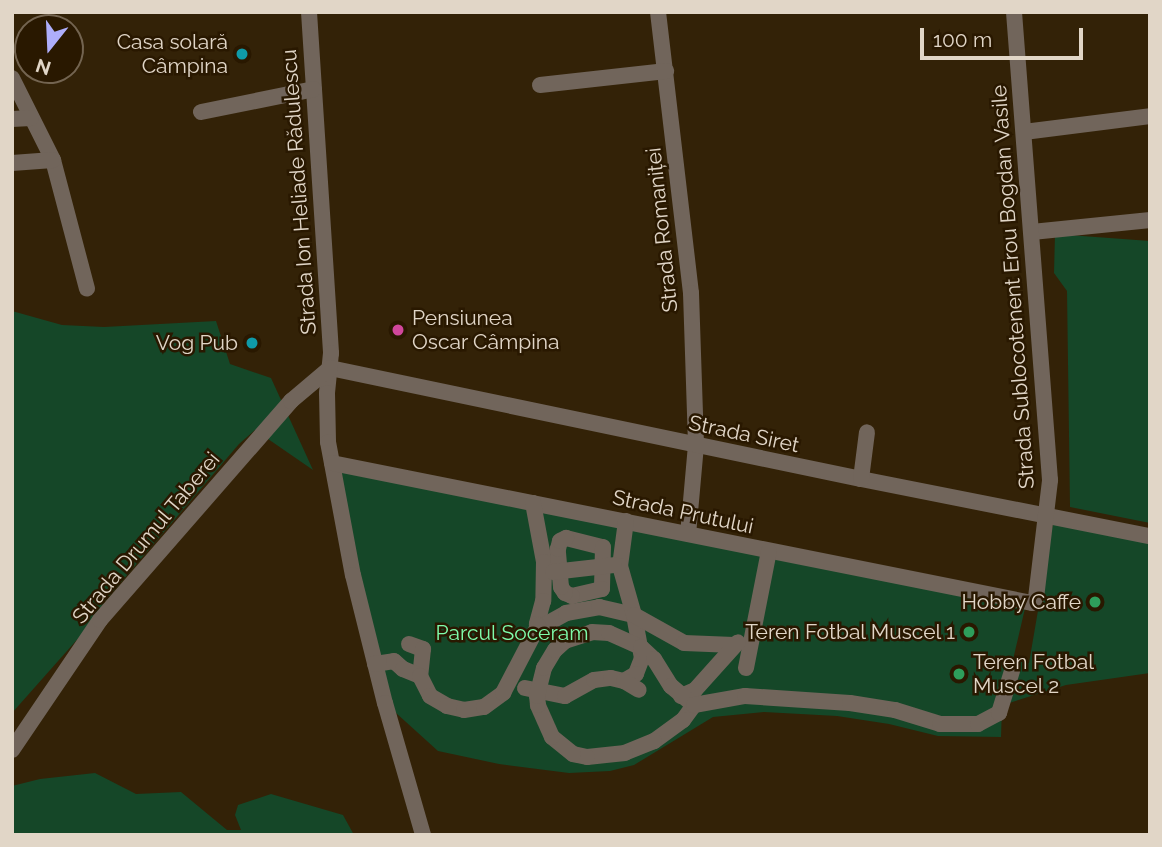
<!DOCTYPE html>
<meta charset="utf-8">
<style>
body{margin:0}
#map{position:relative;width:1162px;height:847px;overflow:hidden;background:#332207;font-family:Raleway,sans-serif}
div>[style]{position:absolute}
.green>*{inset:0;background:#154728}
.minor>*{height:16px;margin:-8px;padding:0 8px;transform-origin:8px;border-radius:8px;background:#71655b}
.dots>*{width:19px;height:19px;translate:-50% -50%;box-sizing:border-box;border:4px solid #291800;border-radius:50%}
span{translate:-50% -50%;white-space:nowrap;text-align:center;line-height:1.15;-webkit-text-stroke:5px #291800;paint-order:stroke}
.poi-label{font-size:21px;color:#e1d6c7}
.right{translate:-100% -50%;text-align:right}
.left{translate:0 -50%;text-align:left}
.street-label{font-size:21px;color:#e1d6c7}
.park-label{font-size:21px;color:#7efbaa}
.frame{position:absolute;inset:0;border:14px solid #e1d6c7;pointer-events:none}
.north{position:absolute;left:14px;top:14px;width:70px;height:70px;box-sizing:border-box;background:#291800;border:2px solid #736450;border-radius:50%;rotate:198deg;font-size:19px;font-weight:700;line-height:28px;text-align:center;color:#e1d6c7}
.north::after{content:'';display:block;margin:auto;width:24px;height:32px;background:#aeaefb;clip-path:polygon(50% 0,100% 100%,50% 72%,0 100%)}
.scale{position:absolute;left:920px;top:28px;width:163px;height:32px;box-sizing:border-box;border:4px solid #e1d6c7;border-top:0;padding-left:9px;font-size:21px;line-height:24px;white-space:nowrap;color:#e1d6c7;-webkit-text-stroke:5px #291800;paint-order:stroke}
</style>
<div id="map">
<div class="green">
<i style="clip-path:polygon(1055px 234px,1150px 241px,1150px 523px,1070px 507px,1067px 291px,1054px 273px)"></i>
<i style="clip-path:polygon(12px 311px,62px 325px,104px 327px,216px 321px,230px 364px,271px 378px,313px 470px,255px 430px,239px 444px,105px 601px,82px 634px,12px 713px)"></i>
<i style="clip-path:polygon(332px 463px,1026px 604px,1002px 707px,1001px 737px,938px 736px,889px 724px,837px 716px,764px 712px,713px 717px,634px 765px,610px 771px,569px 773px,499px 764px,438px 751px,385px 703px)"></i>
<i style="clip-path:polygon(1053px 523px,1150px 543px,1150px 673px,1066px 685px,1009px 703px,1016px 661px,1029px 663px)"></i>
<i style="clip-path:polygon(95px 773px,136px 794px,181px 792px,227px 830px,241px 830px,235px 815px,238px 805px,271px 794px,343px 815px,354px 835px,12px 835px,12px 786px,40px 779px)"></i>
</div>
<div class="minor">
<i style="left:309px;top:12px;width:342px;rotate:86.3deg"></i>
<i style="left:331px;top:353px;width:40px;rotate:95.7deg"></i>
<i style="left:327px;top:393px;width:49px;rotate:88.8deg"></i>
<i style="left:328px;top:442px;width:135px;rotate:79.4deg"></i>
<i style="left:353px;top:575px;width:132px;rotate:76deg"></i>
<i style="left:385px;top:703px;width:137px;rotate:73.9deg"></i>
<i style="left:658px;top:12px;width:283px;rotate:83.3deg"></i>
<i style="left:691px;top:293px;width:152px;rotate:88.1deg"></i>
<i style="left:696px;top:445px;width:89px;rotate:95.1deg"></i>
<i style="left:12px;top:78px;width:92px;rotate:63.4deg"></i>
<i style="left:53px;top:160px;width:133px;rotate:75.2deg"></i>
<i style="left:540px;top:85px;width:127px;rotate:-6.3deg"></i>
<i style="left:201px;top:112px;width:115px;rotate:-11.5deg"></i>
<i style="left:12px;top:119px;width:19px;rotate:-3deg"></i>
<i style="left:1024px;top:132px;width:127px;rotate:-7.2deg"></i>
<i style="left:12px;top:163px;width:41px;rotate:-4.2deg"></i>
<i style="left:1032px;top:232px;width:119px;rotate:-5.8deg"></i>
<i style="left:330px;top:368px;width:542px;rotate:11.81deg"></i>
<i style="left:861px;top:479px;width:295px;rotate:11.2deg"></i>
<i style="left:332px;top:463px;width:714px;rotate:11.31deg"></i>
<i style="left:1032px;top:603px;width:6px;rotate:-51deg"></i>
<i style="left:1036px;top:598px;width:119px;rotate:-83.2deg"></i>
<i style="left:1050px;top:480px;width:469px;rotate:-94.4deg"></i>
<i style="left:861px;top:479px;width:47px;rotate:-82.7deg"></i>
<i style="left:533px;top:503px;width:60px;rotate:79.4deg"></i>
<i style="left:544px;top:562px;width:39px;rotate:91deg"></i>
<i style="left:543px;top:601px;width:24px;rotate:105deg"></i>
<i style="left:537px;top:624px;width:5px;rotate:37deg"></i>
<i style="left:541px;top:627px;width:29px;rotate:-29deg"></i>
<i style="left:566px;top:613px;width:34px;rotate:-10deg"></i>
<i style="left:599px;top:607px;width:36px;rotate:13deg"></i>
<i style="left:634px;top:615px;width:44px;rotate:79.5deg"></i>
<i style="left:642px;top:658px;width:17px;rotate:111deg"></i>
<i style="left:636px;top:674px;width:14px;rotate:150deg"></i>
<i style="left:626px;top:521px;width:45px;rotate:97.6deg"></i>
<i style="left:620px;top:566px;width:51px;rotate:74.1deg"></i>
<i style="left:634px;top:615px;width:57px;rotate:29.2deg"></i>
<i style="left:684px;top:643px;width:50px;rotate:2.3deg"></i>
<i style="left:566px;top:538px;width:38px;rotate:14deg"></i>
<i style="left:603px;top:547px;width:42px;rotate:91.4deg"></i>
<i style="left:602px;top:589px;width:31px;rotate:167deg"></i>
<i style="left:572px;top:596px;width:8px;rotate:-157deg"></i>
<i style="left:565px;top:593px;width:7px;rotate:-124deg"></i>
<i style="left:561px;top:587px;width:38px;rotate:-95deg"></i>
<i style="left:558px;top:549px;width:8px;rotate:-76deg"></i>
<i style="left:560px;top:541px;width:7px;rotate:-27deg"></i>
<i style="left:553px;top:572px;width:61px;rotate:-6.5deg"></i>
<i style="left:409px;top:644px;width:15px;rotate:20deg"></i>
<i style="left:423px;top:649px;width:27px;rotate:96deg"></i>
<i style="left:375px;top:664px;width:19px;rotate:-9deg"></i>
<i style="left:394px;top:661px;width:12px;rotate:42deg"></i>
<i style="left:403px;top:669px;width:18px;rotate:22deg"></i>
<i style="left:420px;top:676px;width:22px;rotate:63deg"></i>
<i style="left:430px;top:696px;width:20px;rotate:30deg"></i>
<i style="left:447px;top:706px;width:17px;rotate:13deg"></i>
<i style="left:464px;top:710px;width:20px;rotate:-9deg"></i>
<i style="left:484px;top:707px;width:24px;rotate:-36deg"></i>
<i style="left:503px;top:693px;width:76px;rotate:-62.4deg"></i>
<i style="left:746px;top:668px;width:119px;rotate:-78.9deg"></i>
<i style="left:525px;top:688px;width:41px;rotate:11.3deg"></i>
<i style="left:565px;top:696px;width:33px;rotate:-29deg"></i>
<i style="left:594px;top:680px;width:17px;rotate:-7deg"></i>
<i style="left:611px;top:678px;width:13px;rotate:13deg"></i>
<i style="left:624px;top:681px;width:17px;rotate:31deg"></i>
<i style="left:681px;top:696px;width:15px;rotate:-23deg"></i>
<i style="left:695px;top:690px;width:64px;rotate:-48.1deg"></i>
<i style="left:694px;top:705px;width:19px;rotate:126deg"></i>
<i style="left:683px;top:720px;width:36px;rotate:144deg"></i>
<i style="left:654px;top:741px;width:31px;rotate:158deg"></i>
<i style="left:625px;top:753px;width:38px;rotate:174deg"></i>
<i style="left:587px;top:757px;width:14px;rotate:-168deg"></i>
<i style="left:573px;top:754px;width:27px;rotate:-141deg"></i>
<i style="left:552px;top:737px;width:35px;rotate:-114deg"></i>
<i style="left:538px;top:705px;width:9px;rotate:-96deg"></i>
<i style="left:537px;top:696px;width:29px;rotate:-76deg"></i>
<i style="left:544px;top:668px;width:21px;rotate:-59deg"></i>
<i style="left:555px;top:650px;width:13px;rotate:-42deg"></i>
<i style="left:565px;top:641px;width:28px;rotate:-18deg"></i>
<i style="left:592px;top:632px;width:17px;rotate:3deg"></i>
<i style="left:609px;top:633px;width:35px;rotate:24deg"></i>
<i style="left:641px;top:647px;width:18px;rotate:43deg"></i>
<i style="left:654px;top:659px;width:32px;rotate:58deg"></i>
<i style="left:671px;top:686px;width:30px;rotate:40deg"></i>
<i style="left:694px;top:705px;width:52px;rotate:-10deg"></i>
<i style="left:745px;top:696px;width:105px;rotate:3.8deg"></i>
<i style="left:850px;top:703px;width:46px;rotate:8.8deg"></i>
<i style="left:895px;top:710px;width:47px;rotate:17.3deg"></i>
<i style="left:940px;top:724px;width:38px"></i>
<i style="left:978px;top:724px;width:24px;rotate:-28deg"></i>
<i style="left:999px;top:713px;width:44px;rotate:-72.8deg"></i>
<i style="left:12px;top:750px;width:157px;rotate:-55.9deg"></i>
<i style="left:100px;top:620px;width:291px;rotate:-48.9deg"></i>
<i style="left:291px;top:401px;width:51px;rotate:-40.2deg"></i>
</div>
<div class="dots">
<i style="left:242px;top:54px;background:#0f9aa8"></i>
<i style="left:398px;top:330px;background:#d1479c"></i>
<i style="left:252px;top:343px;background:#0f9aa8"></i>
<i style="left:1095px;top:602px;background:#2e9e5b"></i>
<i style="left:969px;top:632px;background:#2e9e5b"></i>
<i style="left:959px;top:674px;background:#2e9e5b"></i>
</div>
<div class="poi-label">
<span class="right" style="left:228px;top:54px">Casa solară<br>Câmpina</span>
<span class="left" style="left:412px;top:330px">Pensiunea<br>Oscar Câmpina</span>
<span class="right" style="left:238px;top:343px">Vog Pub</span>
<span class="right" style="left:1081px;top:602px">Hobby Caffe</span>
<span class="right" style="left:955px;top:632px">Teren Fotbal Muscel 1</span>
<span class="left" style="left:973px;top:674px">Teren Fotbal<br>Muscel 2</span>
</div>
<div class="street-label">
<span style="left:299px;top:192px;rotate:-94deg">Strada Ion Heliade Rădulescu</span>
<span style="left:662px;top:230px;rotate:-96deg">Strada Romaniței</span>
<span style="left:1013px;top:287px;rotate:-94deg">Strada Sublocotenent Erou Bogdan Vasile</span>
<span style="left:744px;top:434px;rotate:12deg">Strada Siret</span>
<span style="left:683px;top:512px;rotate:12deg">Strada Prutului</span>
<span style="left:146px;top:538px;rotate:-50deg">Strada Drumul Taberei</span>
</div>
<div class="park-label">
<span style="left:512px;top:633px">Parcul Soceram</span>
</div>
<div class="frame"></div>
<div class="north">N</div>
<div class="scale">100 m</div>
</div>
